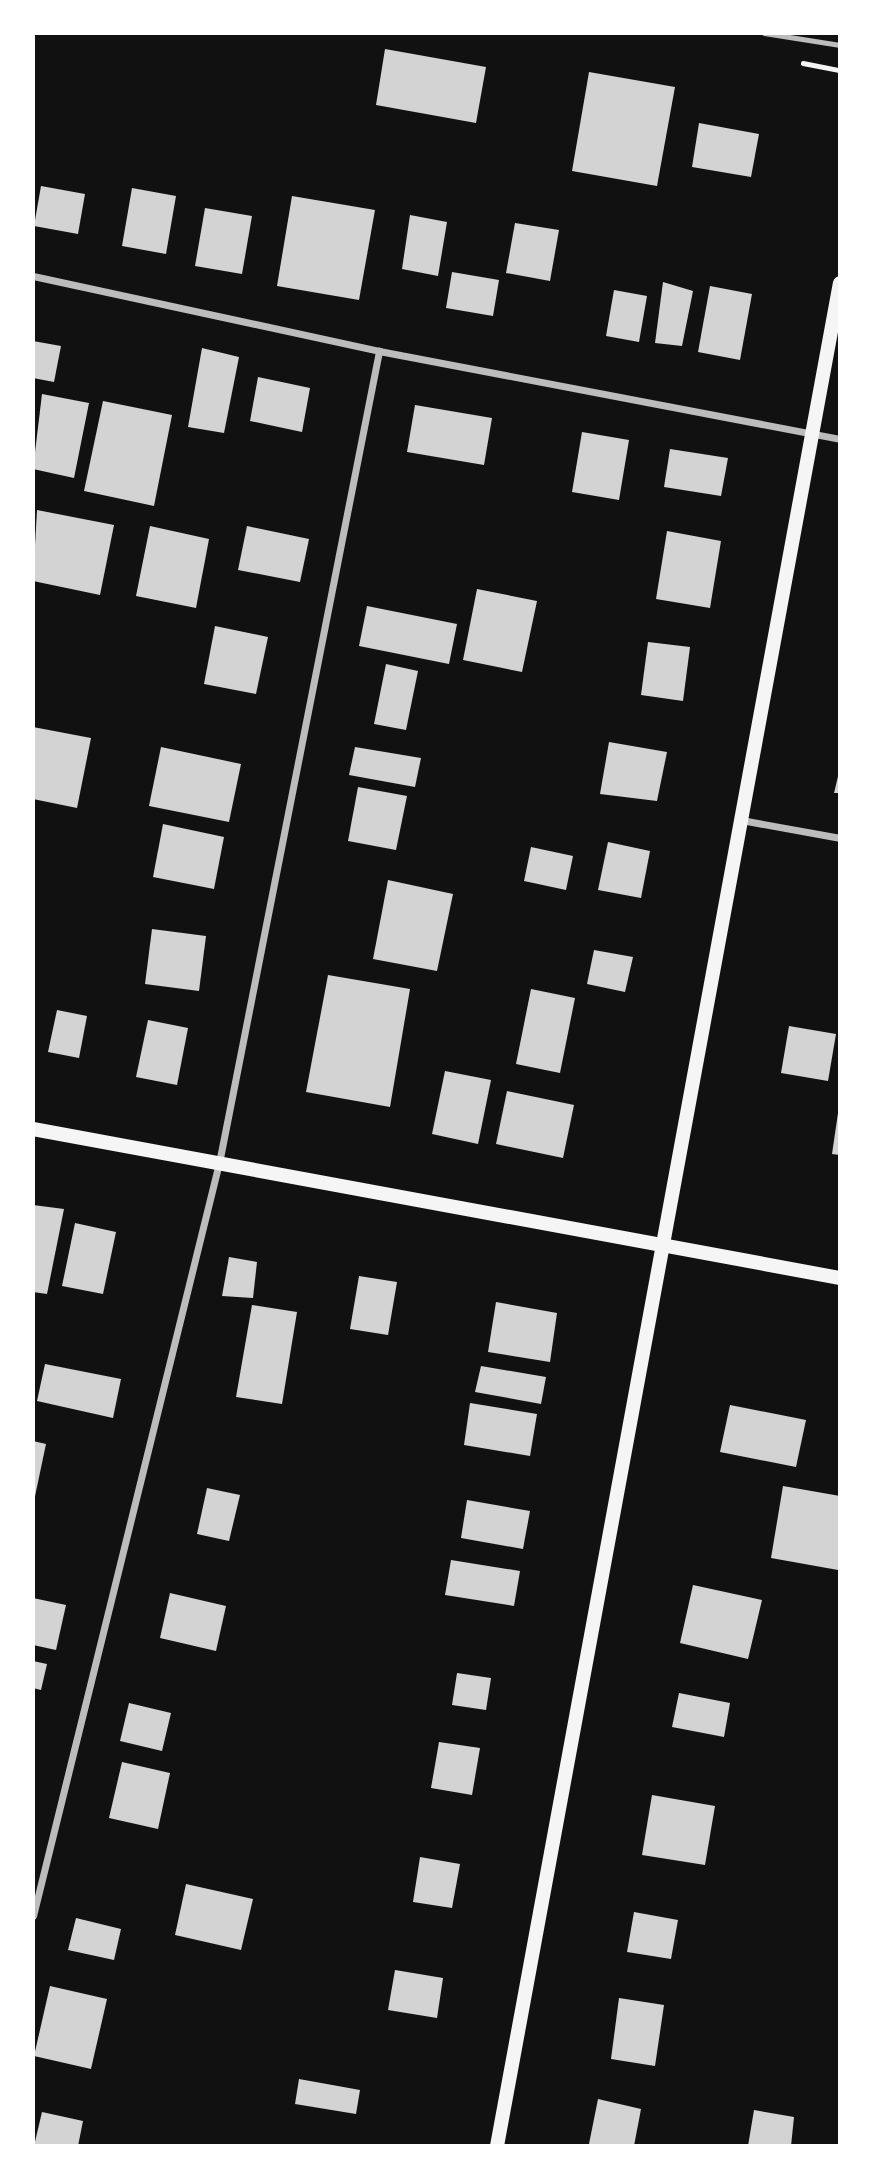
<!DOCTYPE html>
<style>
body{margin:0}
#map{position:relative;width:873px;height:2179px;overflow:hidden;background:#111;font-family:Arial,sans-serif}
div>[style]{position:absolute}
.building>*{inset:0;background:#d3d3d3}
.path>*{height:4.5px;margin:-2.25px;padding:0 2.25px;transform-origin:2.25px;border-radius:2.25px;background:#f5f5f5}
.service>*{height:5px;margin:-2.5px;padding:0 2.5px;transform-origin:2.5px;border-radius:2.5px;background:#bcbcbc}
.minor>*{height:7px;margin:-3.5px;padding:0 3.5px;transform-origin:3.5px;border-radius:3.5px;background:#bcbcbc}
.secondary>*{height:14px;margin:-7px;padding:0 7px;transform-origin:7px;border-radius:7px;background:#f5f5f5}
span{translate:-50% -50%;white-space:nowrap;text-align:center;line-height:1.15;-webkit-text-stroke:5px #fff;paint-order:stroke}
.frame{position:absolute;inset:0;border:35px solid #fff;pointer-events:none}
</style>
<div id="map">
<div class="building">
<i style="clip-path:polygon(385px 49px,486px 67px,476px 123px,376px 105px)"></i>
<i style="clip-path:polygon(589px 72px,675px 87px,657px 186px,572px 171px)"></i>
<i style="clip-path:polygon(699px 123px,759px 134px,751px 177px,692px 167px)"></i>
<i style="clip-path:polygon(41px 186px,85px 194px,78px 234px,34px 226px)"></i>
<i style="clip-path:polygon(132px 188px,176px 196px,166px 254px,122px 246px)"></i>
<i style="clip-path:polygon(292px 196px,375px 210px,359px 300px,277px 286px)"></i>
<i style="clip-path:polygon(205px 208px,252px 216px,242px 274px,195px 266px)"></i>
<i style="clip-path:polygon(410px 215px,447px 222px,438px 276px,402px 269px)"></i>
<i style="clip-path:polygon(515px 223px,559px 230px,550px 281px,506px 273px)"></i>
<i style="clip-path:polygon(452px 272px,499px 280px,493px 316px,446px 308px)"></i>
<i style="clip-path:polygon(663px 282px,693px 291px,682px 346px,655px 343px)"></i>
<i style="clip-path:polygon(710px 286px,752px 294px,740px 360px,698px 352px)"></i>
<i style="clip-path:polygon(614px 290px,647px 296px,639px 342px,606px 336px)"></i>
<i style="clip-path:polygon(33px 341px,61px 346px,54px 382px,33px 378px)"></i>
<i style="clip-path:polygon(202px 348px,239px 357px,224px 433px,188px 427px)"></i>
<i style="clip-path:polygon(258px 377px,310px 388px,302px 432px,250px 421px)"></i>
<i style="clip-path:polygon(42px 394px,89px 403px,74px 478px,33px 469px)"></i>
<i style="clip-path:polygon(103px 401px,172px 415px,154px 506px,84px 491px)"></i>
<i style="clip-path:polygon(415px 405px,492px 418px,484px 465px,407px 452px)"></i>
<i style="clip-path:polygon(582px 432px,629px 440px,619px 500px,572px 492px)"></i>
<i style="clip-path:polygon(670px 449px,728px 458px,721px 496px,664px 487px)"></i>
<i style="clip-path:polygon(37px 510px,114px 525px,100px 595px,33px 581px)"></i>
<i style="clip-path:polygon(150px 526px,209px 539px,196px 608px,136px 596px)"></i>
<i style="clip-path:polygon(247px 526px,309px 539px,300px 582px,238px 570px)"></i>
<i style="clip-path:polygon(667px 531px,721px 541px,710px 608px,656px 599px)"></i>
<i style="clip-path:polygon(477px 589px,537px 601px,522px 672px,463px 660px)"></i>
<i style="clip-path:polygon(367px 606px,457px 624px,449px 664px,359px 646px)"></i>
<i style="clip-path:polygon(215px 626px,268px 637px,256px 694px,204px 684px)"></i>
<i style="clip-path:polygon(648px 642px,690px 647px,683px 701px,641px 695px)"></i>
<i style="clip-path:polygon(386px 664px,418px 671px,406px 730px,374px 724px)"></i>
<i style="clip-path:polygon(33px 727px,91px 738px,77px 808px,33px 799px)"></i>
<i style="clip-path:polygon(609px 742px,667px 752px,657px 801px,600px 794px)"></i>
<i style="clip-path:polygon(161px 747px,241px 764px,229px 822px,149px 806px)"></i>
<i style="clip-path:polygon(355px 747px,421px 758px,415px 787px,349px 775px)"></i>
<i style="clip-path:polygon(840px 768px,840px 793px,834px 793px)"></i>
<i style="clip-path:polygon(358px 787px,407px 796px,396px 850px,348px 841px)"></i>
<i style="clip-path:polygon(163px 824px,224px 837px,214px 889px,153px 877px)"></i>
<i style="clip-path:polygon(608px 842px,650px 851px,641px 898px,598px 890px)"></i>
<i style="clip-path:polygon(531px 847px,573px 856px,566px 890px,524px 881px)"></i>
<i style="clip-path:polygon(388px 880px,453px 894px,437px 971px,373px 959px)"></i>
<i style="clip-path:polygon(152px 929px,206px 936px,199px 991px,145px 984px)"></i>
<i style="clip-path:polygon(594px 950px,633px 957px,625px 992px,587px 984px)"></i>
<i style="clip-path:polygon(328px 975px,410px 989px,390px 1107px,306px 1092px)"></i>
<i style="clip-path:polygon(531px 989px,575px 998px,560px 1073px,516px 1064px)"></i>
<i style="clip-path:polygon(57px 1010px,87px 1016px,79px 1058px,48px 1052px)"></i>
<i style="clip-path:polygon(148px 1020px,188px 1028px,177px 1085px,136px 1077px)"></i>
<i style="clip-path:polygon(789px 1026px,836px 1034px,828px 1081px,781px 1073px)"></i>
<i style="clip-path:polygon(445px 1071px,491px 1080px,478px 1144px,432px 1134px)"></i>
<i style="clip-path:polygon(507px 1091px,574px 1105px,563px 1158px,496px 1144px)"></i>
<i style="clip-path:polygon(838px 1113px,840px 1113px,840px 1155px,832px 1154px)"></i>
<i style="clip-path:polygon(33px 1205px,64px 1209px,47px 1294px,33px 1292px)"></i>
<i style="clip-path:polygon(75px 1223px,116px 1232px,103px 1294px,62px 1286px)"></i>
<i style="clip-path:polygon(229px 1257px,257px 1262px,253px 1298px,222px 1296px)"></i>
<i style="clip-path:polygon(359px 1276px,397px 1282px,388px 1335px,350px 1329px)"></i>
<i style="clip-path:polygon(496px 1302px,557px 1313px,550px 1362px,488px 1352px)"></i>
<i style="clip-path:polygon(252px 1305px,297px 1312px,282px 1404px,236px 1397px)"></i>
<i style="clip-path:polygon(45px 1364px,121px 1379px,113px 1418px,37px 1401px)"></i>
<i style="clip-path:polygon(481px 1366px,546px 1377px,541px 1404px,475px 1392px)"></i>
<i style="clip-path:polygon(470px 1403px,537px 1414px,530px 1456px,464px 1445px)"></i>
<i style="clip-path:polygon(730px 1405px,806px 1420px,796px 1467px,720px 1452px)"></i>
<i style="clip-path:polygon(33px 1441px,46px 1444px,34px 1501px,33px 1501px)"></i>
<i style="clip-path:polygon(783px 1486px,840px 1496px,838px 1570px,771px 1558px)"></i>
<i style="clip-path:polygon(207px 1488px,240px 1495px,229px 1541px,197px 1534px)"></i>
<i style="clip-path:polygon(467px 1500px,530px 1511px,523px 1549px,461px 1538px)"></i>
<i style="clip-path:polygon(451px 1560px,520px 1571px,514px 1606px,445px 1595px)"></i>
<i style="clip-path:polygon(693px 1585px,762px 1600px,748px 1659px,680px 1643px)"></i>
<i style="clip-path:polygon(170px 1593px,226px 1606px,216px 1651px,160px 1638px)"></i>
<i style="clip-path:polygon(33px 1598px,66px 1605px,56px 1650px,33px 1645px)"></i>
<i style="clip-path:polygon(33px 1661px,47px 1664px,41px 1690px,33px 1688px)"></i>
<i style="clip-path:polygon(457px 1673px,491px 1678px,486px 1710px,452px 1705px)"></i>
<i style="clip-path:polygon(679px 1693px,730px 1703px,724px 1737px,672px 1727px)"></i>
<i style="clip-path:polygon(129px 1703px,171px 1713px,162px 1751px,120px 1741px)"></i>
<i style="clip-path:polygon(439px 1742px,480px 1748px,472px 1795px,431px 1788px)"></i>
<i style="clip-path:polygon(122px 1762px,170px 1773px,158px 1829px,109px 1818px)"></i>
<i style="clip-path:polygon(652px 1795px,715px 1806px,705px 1865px,642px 1855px)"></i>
<i style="clip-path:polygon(420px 1857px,460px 1864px,452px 1908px,413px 1902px)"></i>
<i style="clip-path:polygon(186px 1884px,253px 1899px,241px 1950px,175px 1935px)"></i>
<i style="clip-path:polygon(634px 1912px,678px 1920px,671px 1959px,627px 1952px)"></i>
<i style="clip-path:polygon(76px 1918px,121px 1929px,114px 1960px,68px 1950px)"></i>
<i style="clip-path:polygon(395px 1970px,443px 1978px,437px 2018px,388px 2010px)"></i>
<i style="clip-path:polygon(50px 1986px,107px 1999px,91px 2069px,34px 2056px)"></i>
<i style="clip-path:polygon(619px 1998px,664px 2005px,655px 2066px,611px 2059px)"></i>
<i style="clip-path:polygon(299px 2079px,360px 2090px,356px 2114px,295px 2104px)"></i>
<i style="clip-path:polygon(598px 2099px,641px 2109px,634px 2146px,589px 2144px)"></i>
<i style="clip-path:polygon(754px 2110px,794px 2117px,791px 2146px,748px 2146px)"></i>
<i style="clip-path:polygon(42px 2112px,83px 2121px,78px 2146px,34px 2146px)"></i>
</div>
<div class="path">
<i style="left:803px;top:63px;width:38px;rotate:11deg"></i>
</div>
<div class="service">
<i style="left:764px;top:33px;width:77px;rotate:9deg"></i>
</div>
<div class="minor">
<i style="left:33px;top:276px;width:354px;rotate:12.2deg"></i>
<i style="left:379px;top:351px;width:469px;rotate:10.8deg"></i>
<i style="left:741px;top:820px;width:101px;rotate:10.3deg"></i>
<i style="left:33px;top:1916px;width:776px;rotate:-76.13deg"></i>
<i style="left:219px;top:1163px;width:828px;rotate:-78.85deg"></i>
</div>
<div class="secondary">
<i style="left:33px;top:1129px;width:821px;rotate:10.46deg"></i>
<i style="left:497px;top:2146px;width:1894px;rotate:-79.57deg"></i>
</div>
<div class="frame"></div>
</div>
